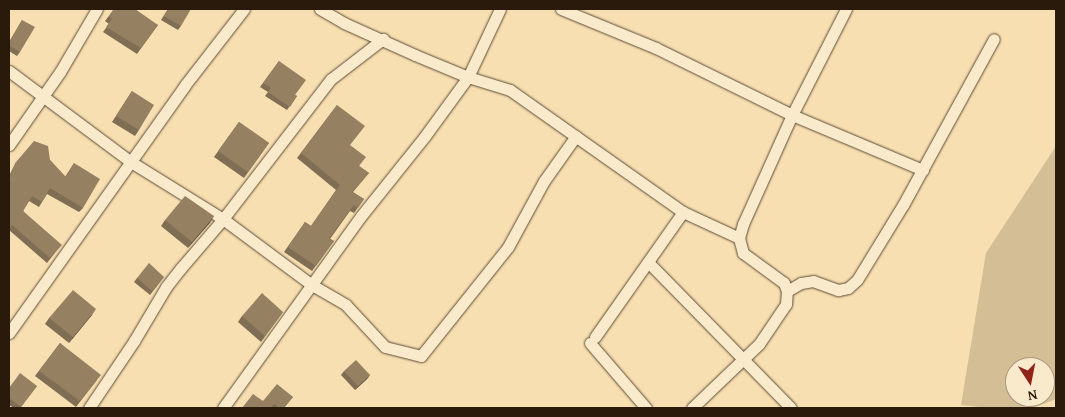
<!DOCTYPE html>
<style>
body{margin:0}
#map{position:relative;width:1065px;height:417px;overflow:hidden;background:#f7dfb1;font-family:"Gentium Book Plus",serif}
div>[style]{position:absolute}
.green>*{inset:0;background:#d4be95}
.roads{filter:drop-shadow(0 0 1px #5d4b35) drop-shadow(0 0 1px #5d4b35)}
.minor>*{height:11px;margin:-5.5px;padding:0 5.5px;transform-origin:5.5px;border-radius:5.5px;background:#faeacc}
.wall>*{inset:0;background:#806e54}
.shaded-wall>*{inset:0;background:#685a45}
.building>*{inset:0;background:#958062}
span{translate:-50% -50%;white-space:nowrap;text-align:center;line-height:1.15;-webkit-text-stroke:4px #faeacc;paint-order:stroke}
.frame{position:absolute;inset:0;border:10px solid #2a1a0c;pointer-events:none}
.north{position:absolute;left:1005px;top:357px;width:50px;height:50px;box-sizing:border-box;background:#faeacc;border:1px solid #a7977f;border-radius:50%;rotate:169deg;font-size:14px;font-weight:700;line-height:20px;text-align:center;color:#2a1a0c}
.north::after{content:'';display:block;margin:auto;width:18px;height:22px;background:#8f2418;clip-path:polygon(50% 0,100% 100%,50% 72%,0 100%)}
</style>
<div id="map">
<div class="green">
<i style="clip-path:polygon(evenodd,1056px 146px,1056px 399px,1033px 408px,988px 408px,961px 405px,986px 253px,1056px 146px,1015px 367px,1045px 367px,1045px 397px,1015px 397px,1015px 367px)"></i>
</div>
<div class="roads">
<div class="minor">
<i style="left:320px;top:9px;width:28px;rotate:30deg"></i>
<i style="left:344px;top:23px;width:78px;rotate:24.3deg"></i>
<i style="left:415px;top:55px;width:57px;rotate:22.5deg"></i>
<i style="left:468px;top:77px;width:44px;rotate:17.2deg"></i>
<i style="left:510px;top:90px;width:212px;rotate:35.2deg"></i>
<i style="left:683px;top:212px;width:62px;rotate:24.9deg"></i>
<i style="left:561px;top:9px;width:103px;rotate:22.3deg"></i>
<i style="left:656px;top:48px;width:152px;rotate:26.2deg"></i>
<i style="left:792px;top:115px;width:142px;rotate:22.8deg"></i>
<i style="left:9px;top:71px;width:152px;rotate:36.7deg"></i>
<i style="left:131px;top:162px;width:108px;rotate:31.8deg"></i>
<i style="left:223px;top:219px;width:111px;rotate:36.6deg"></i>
<i style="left:312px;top:285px;width:39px;rotate:30deg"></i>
<i style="left:346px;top:305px;width:57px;rotate:47.1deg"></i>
<i style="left:385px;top:347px;width:37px;rotate:14deg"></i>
<i style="left:421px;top:356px;width:139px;rotate:-51.4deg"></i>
<i style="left:508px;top:247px;width:75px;rotate:-61.4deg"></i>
<i style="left:544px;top:181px;width:55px;rotate:-54.6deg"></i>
<i style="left:9px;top:145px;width:89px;rotate:-55.1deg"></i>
<i style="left:60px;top:72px;width:73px;rotate:-59.6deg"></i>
<i style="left:648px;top:262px;width:204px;rotate:45.6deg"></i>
<i style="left:787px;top:291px;width:16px;rotate:-30deg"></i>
<i style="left:801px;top:283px;width:12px;rotate:-9deg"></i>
<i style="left:813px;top:281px;width:27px;rotate:20deg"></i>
<i style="left:838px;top:290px;width:10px;rotate:-11deg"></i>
<i style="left:848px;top:288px;width:12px;rotate:-42deg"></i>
<i style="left:857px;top:280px;width:88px;rotate:-58.5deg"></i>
<i style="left:903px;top:205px;width:189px;rotate:-61.3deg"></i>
<i style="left:9px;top:333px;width:304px;rotate:-54.6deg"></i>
<i style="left:185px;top:85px;width:96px;rotate:-52.2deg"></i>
<i style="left:595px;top:337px;width:153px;rotate:-54.9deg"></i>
<i style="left:590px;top:343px;width:86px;rotate:49.3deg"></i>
<i style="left:89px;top:408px;width:81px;rotate:-56.1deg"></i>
<i style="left:134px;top:341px;width:63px;rotate:-59.3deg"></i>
<i style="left:166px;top:287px;width:24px;rotate:-52deg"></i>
<i style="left:181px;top:268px;width:65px;rotate:-49.4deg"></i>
<i style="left:223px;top:219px;width:177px;rotate:-52.4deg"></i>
<i style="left:331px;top:79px;width:66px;rotate:-37.6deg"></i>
<i style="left:223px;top:408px;width:236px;rotate:-54.3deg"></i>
<i style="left:361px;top:216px;width:102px;rotate:-51.3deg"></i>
<i style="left:425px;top:136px;width:73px;rotate:-53.9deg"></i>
<i style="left:468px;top:77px;width:75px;rotate:-64.8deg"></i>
<i style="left:692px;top:408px;width:93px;rotate:-43.7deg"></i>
<i style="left:759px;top:344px;width:48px;rotate:-56deg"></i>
<i style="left:786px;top:304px;width:13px;rotate:-86deg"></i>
<i style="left:787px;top:291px;width:9px;rotate:-111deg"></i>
<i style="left:784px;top:283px;width:51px;rotate:-143.8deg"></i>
<i style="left:743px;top:253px;width:16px;rotate:-105deg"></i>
<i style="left:739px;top:238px;width:15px;rotate:-74deg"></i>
<i style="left:743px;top:224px;width:120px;rotate:-65.8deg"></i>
<i style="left:792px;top:115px;width:119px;rotate:-63deg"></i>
</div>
</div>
<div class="wall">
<i style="clip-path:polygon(114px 9px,158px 25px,137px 54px,103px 32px,109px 24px,105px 21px)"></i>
<i style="clip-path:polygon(168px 9px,181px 26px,178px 30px,161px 20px)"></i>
<i style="clip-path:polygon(22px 20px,20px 52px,17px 56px,9px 51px,9px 42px)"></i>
<i style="clip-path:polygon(279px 61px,295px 95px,297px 96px,287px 110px,265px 96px,268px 92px,260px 87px)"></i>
<i style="clip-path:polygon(132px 91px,139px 130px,135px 136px,112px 122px)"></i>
<i style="clip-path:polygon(337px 105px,350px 145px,359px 166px,369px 173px,353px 192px,364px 199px,354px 213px,350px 211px,330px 239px,334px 241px,312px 271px,284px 252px,305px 222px,311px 226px,336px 190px,297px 158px)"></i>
<i style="clip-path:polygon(239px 122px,269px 143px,244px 178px,214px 157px)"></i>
<i style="clip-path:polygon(50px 160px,65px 177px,74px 163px,83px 208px,79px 212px,47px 194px,39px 207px,29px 201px,23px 211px,58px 249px,47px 263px,9px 230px,9px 176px,16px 162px)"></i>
<i style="clip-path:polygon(214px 216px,188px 248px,161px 226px,165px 220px)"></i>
<i style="clip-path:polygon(164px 277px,150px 295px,134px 282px,137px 278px)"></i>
<i style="clip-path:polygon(283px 312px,261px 342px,238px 322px,242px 316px)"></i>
<i style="clip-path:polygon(92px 315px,69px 343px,45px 324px,49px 318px)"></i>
<i style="clip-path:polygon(60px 343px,97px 380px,76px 407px,35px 376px)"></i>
<i style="clip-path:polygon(344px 371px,370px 375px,367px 379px,355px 390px,341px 375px)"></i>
<i style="clip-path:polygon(37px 386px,20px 408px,14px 408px,9px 405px,9px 388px)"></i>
<i style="clip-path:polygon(293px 397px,284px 408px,242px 408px,263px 401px)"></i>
</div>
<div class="shaded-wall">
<i style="clip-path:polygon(214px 216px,210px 223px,188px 248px,192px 242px)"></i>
<i style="clip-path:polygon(96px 309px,92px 315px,69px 343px,73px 337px)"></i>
<i style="clip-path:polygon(370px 375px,367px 379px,355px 390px,358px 386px)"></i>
</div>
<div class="building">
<i style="clip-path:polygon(114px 9px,135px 9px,158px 25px,141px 48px,106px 27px,112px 19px,109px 16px)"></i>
<i style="clip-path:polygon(168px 9px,191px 9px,181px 26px,164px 16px)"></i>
<i style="clip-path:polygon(22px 20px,35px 27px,20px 52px,9px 45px,9px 43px)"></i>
<i style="clip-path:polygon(279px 61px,306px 80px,295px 95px,297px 96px,290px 107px,268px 92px,271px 88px,263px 83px)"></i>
<i style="clip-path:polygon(132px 91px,154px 105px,139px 130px,116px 116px)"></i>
<i style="clip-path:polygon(337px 105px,365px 126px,350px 145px,366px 157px,359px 166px,369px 173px,352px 192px,364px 199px,358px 208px,354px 205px,329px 238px,334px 241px,316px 266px,288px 247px,305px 222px,311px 226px,340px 185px,301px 153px)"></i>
<i style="clip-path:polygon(239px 122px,269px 143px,248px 172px,218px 151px)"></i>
<i style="clip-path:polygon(34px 141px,48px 146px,50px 160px,66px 177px,74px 163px,100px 179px,83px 208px,50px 188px,42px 202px,32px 196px,23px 211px,62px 245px,50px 258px,12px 225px,9px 229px,9px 186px,11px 183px,9px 182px,9px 177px,16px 162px)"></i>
<i style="clip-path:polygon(185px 196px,214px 216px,192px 242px,165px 220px)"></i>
<i style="clip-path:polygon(149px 263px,164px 277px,152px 291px,137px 278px)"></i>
<i style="clip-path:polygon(73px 290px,96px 309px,73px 337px,49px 318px)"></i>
<i style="clip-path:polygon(262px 293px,283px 312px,265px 336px,242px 316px)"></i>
<i style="clip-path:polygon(60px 343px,101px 375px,80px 401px,39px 371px)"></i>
<i style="clip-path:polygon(356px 360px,370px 375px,358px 386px,344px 371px)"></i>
<i style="clip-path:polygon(20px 373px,37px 386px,21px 407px,9px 398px,9px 388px)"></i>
<i style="clip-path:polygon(277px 384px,293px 397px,283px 408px,279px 408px,274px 404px,271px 408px,242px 408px,253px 394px,263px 401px)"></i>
</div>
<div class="frame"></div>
<div class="north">N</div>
</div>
